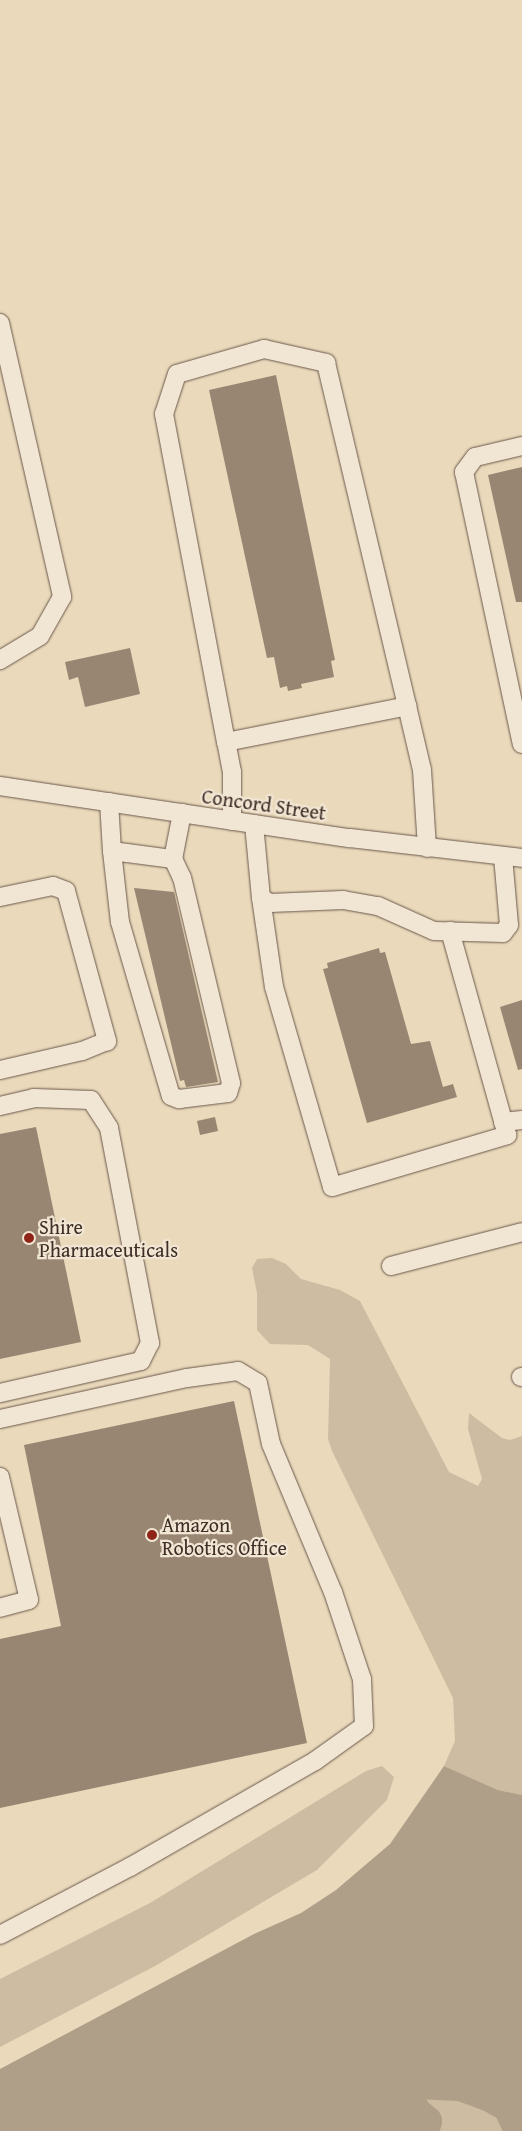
<!DOCTYPE html>
<style>
body{margin:0}
#map{position:relative;width:522px;height:2131px;overflow:hidden;background:#ead9bb;font-family:"Gentium Book Plus",serif}
div>[style]{position:absolute}
.green>*{inset:0;background:#cdbca2}
.water>*{inset:0;background:#b09f88}
.river>*{height:30px;margin:-15px;padding:0 15px;transform-origin:15px;border-radius:15px;background:#b09f88}
.building>*{inset:0;background:#988673}
.roads{filter:drop-shadow(0 0 1px #6a584b) drop-shadow(0 0 1px #6a584b)}
.minor>*{height:18px;margin:-9px;padding:0 9px;transform-origin:9px;border-radius:9px;background:#f1e6d3}
.dots>*{width:14px;height:14px;translate:-50% -50%;box-sizing:border-box;border:2px solid #f1e6d3;border-radius:50%}
span{translate:-50% -50%;white-space:nowrap;text-align:center;line-height:1.15;-webkit-text-stroke:4.5px #f1e6d3;paint-order:stroke}
.street-label{font-size:20px;color:#3f2d26}
.poi-label{font-size:20px;color:#3f2d26}
.left{translate:0 -50%;text-align:left}
</style>
<div id="map">
<div class="green">
<i style="clip-path:polygon(272px 1258px,286px 1264px,301px 1279px,340px 1290px,360px 1301px,449px 1472px,478px 1486px,482px 1479px,468px 1429px,469px 1413px,502px 1438px,510px 1440px,522px 1436px,522px 1795px,498px 1790px,444px 1766px,455px 1741px,453px 1698px,332px 1451px,328px 1439px,330px 1359px,308px 1345px,270px 1344px,257px 1330px,257px 1293px,252px 1268px,257px 1259px)"></i>
<i style="clip-path:polygon(382px 1766px,394px 1777px,387px 1800px,317px 1870px,155px 1966px,0 2047px,0 1979px,150px 1903px,366px 1771px)"></i>
<i style="clip-path:polygon(417px 2084px,460px 2086px,488px 2096px,508px 2107px,519px 2131px,424px 2131px,427px 2121px,415px 2111px,410px 2098px)"></i>
</div>
<div class="water">
<i style="clip-path:polygon(444px 1766px,498px 1790px,522px 1795px,522px 2131px,508px 2107px,488px 2096px,441px 2084px,418px 2084px,410px 2098px,415px 2111px,427px 2121px,424px 2131px,0 2131px,0 2069px,254px 1934px,301px 1913px,336px 1890px,390px 1844px)"></i>
</div>
<div class="river">
<i style="left:424px;top:2131px;width:10px;rotate:-73deg"></i>
<i style="left:427px;top:2121px;width:16px;rotate:-140deg"></i>
<i style="left:415px;top:2111px;width:14px;rotate:-111deg"></i>
<i style="left:410px;top:2098px;width:16px;rotate:-63deg"></i>
<i style="left:417px;top:2084px;width:43px;rotate:2.7deg"></i>
<i style="left:460px;top:2086px;width:30px;rotate:20deg"></i>
<i style="left:488px;top:2096px;width:23px;rotate:29deg"></i>
<i style="left:508px;top:2107px;width:26px;rotate:65deg"></i>
</div>
<div class="building">
<i style="clip-path:polygon(276px 375px,335px 660px,331px 661px,334px 677px,301px 684px,302px 688px,288px 691px,287px 686px,280px 688px,274px 657px,267px 658px,209px 390px)"></i>
<i style="clip-path:polygon(522px 467px,522px 602px,516px 602px,488px 475px)"></i>
<i style="clip-path:polygon(130px 648px,140px 694px,85px 707px,78px 677px,69px 680px,65px 662px)"></i>
<i style="clip-path:polygon(134px 888px,174px 892px,218px 1082px,186px 1087px,184px 1080px,180px 1081px)"></i>
<i style="clip-path:polygon(379px 948px,380px 953px,385px 952px,411px 1044px,430px 1041px,443px 1087px,453px 1084px,457px 1097px,367px 1123px,323px 969px,328px 968px,327px 963px)"></i>
<i style="clip-path:polygon(522px 1000px,522px 1069px,518px 1070px,500px 1007px)"></i>
<i style="clip-path:polygon(215px 1117px,218px 1131px,200px 1135px,197px 1121px)"></i>
<i style="clip-path:polygon(36px 1127px,81px 1342px,0 1359px,0 1134px)"></i>
<i style="clip-path:polygon(234px 1401px,307px 1743px,0 1808px,0 1639px,61px 1626px,24px 1445px)"></i>
</div>
<div class="roads">
<div class="minor">
<i style="left:0;top:323px;width:281px;rotate:77.2deg"></i>
<i style="left:62px;top:597px;width:45px;rotate:119.4deg"></i>
<i style="left:40px;top:636px;width:47px;rotate:149deg"></i>
<i style="left:522px;top:446px;width:48px;rotate:166.8deg"></i>
<i style="left:475px;top:457px;width:19px;rotate:126deg"></i>
<i style="left:464px;top:472px;width:278px;rotate:78deg"></i>
<i style="left:226px;top:742px;width:334px;rotate:-100.7deg"></i>
<i style="left:164px;top:414px;width:42px;rotate:-72deg"></i>
<i style="left:177px;top:374px;width:91px;rotate:-16deg"></i>
<i style="left:264px;top:349px;width:64px;rotate:12.7deg"></i>
<i style="left:326px;top:363px;width:352px;rotate:76.7deg"></i>
<i style="left:0;top:786px;width:354px;rotate:8.5deg"></i>
<i style="left:350px;top:838px;width:173px;rotate:6.6deg"></i>
<i style="left:109px;top:802px;width:49px;rotate:86.5deg"></i>
<i style="left:112px;top:851px;width:62px;rotate:7.5deg"></i>
<i style="left:173px;top:859px;width:47px;rotate:-78.9deg"></i>
<i style="left:232px;top:821px;width:49px;rotate:-90deg"></i>
<i style="left:232px;top:772px;width:31px;rotate:-101deg"></i>
<i style="left:226px;top:742px;width:185px;rotate:-11.2deg"></i>
<i style="left:407px;top:706px;width:66px;rotate:76.8deg"></i>
<i style="left:422px;top:770px;width:78px;rotate:86.3deg"></i>
<i style="left:254px;top:824px;width:74px;rotate:84.6deg"></i>
<i style="left:261px;top:898px;width:10px;rotate:29deg"></i>
<i style="left:270px;top:903px;width:73px;rotate:-2.4deg"></i>
<i style="left:343px;top:900px;width:36px;rotate:10deg"></i>
<i style="left:378px;top:906px;width:61px;rotate:24.1deg"></i>
<i style="left:434px;top:931px;width:69px;rotate:1.7deg"></i>
<i style="left:503px;top:933px;width:10px;rotate:-53deg"></i>
<i style="left:509px;top:925px;width:69px;rotate:-95deg"></i>
<i style="left:112px;top:851px;width:71px;rotate:83.6deg"></i>
<i style="left:120px;top:922px;width:181px;rotate:73.7deg"></i>
<i style="left:171px;top:1096px;width:9px;rotate:21deg"></i>
<i style="left:179px;top:1099px;width:49px;rotate:-7deg"></i>
<i style="left:228px;top:1093px;width:10px;rotate:-73deg"></i>
<i style="left:231px;top:1083px;width:211px;rotate:-103.4deg"></i>
<i style="left:182px;top:878px;width:21px;rotate:-115deg"></i>
<i style="left:0;top:897px;width:54px;rotate:-11.7deg"></i>
<i style="left:53px;top:886px;width:14px;rotate:21deg"></i>
<i style="left:66px;top:891px;width:156px;rotate:74.7deg"></i>
<i style="left:107px;top:1041px;width:27px;rotate:158deg"></i>
<i style="left:82px;top:1051px;width:84px;rotate:167deg"></i>
<i style="left:261px;top:898px;width:90px;rotate:81.7deg"></i>
<i style="left:274px;top:987px;width:208px;rotate:73.8deg"></i>
<i style="left:332px;top:1187px;width:183px;rotate:-16.5deg"></i>
<i style="left:507px;top:1135px;width:212px;rotate:-105.6deg"></i>
<i style="left:0;top:1106px;width:35px;rotate:-13deg"></i>
<i style="left:34px;top:1098px;width:57px;rotate:2deg"></i>
<i style="left:91px;top:1100px;width:33px;rotate:57deg"></i>
<i style="left:109px;top:1128px;width:219px;rotate:79.2deg"></i>
<i style="left:150px;top:1343px;width:20px;rotate:117deg"></i>
<i style="left:141px;top:1361px;width:145px;rotate:167.2deg"></i>
<i style="left:503px;top:1122px;width:19px;rotate:-6deg"></i>
<i style="left:391px;top:1266px;width:135px;rotate:-14.5deg"></i>
<i style="left:521px;top:1377px;width:1px"></i>
<i style="left:0;top:1419px;width:191px;rotate:-12.4deg"></i>
<i style="left:187px;top:1378px;width:51px;rotate:-7.8deg"></i>
<i style="left:238px;top:1371px;width:23px;rotate:31deg"></i>
<i style="left:258px;top:1383px;width:62px;rotate:78deg"></i>
<i style="left:271px;top:1444px;width:160px;rotate:67.3deg"></i>
<i style="left:333px;top:1592px;width:92px;rotate:71.6deg"></i>
<i style="left:362px;top:1679px;width:47px;rotate:87.6deg"></i>
<i style="left:364px;top:1726px;width:60px;rotate:144.5deg"></i>
<i style="left:315px;top:1761px;width:213px;rotate:150.2deg"></i>
<i style="left:130px;top:1867px;width:147px;rotate:152.4deg"></i>
<i style="left:0;top:1477px;width:126px;rotate:76.7deg"></i>
<i style="left:29px;top:1600px;width:30px;rotate:165deg"></i>
</div>
</div>
<div class="dots">
<i style="left:29px;top:1238px;background:#8f2418"></i>
<i style="left:152px;top:1535px;background:#8f2418"></i>
</div>
<div class="street-label">
<span style="left:264px;top:804px;rotate:8deg">Concord Street</span>
</div>
<div class="poi-label">
<span class="left" style="left:39px;top:1238px">Shire<br>Pharmaceuticals</span>
<span class="left" style="left:162px;top:1536px">Amazon<br>Robotics Office</span>
</div>
</div>
